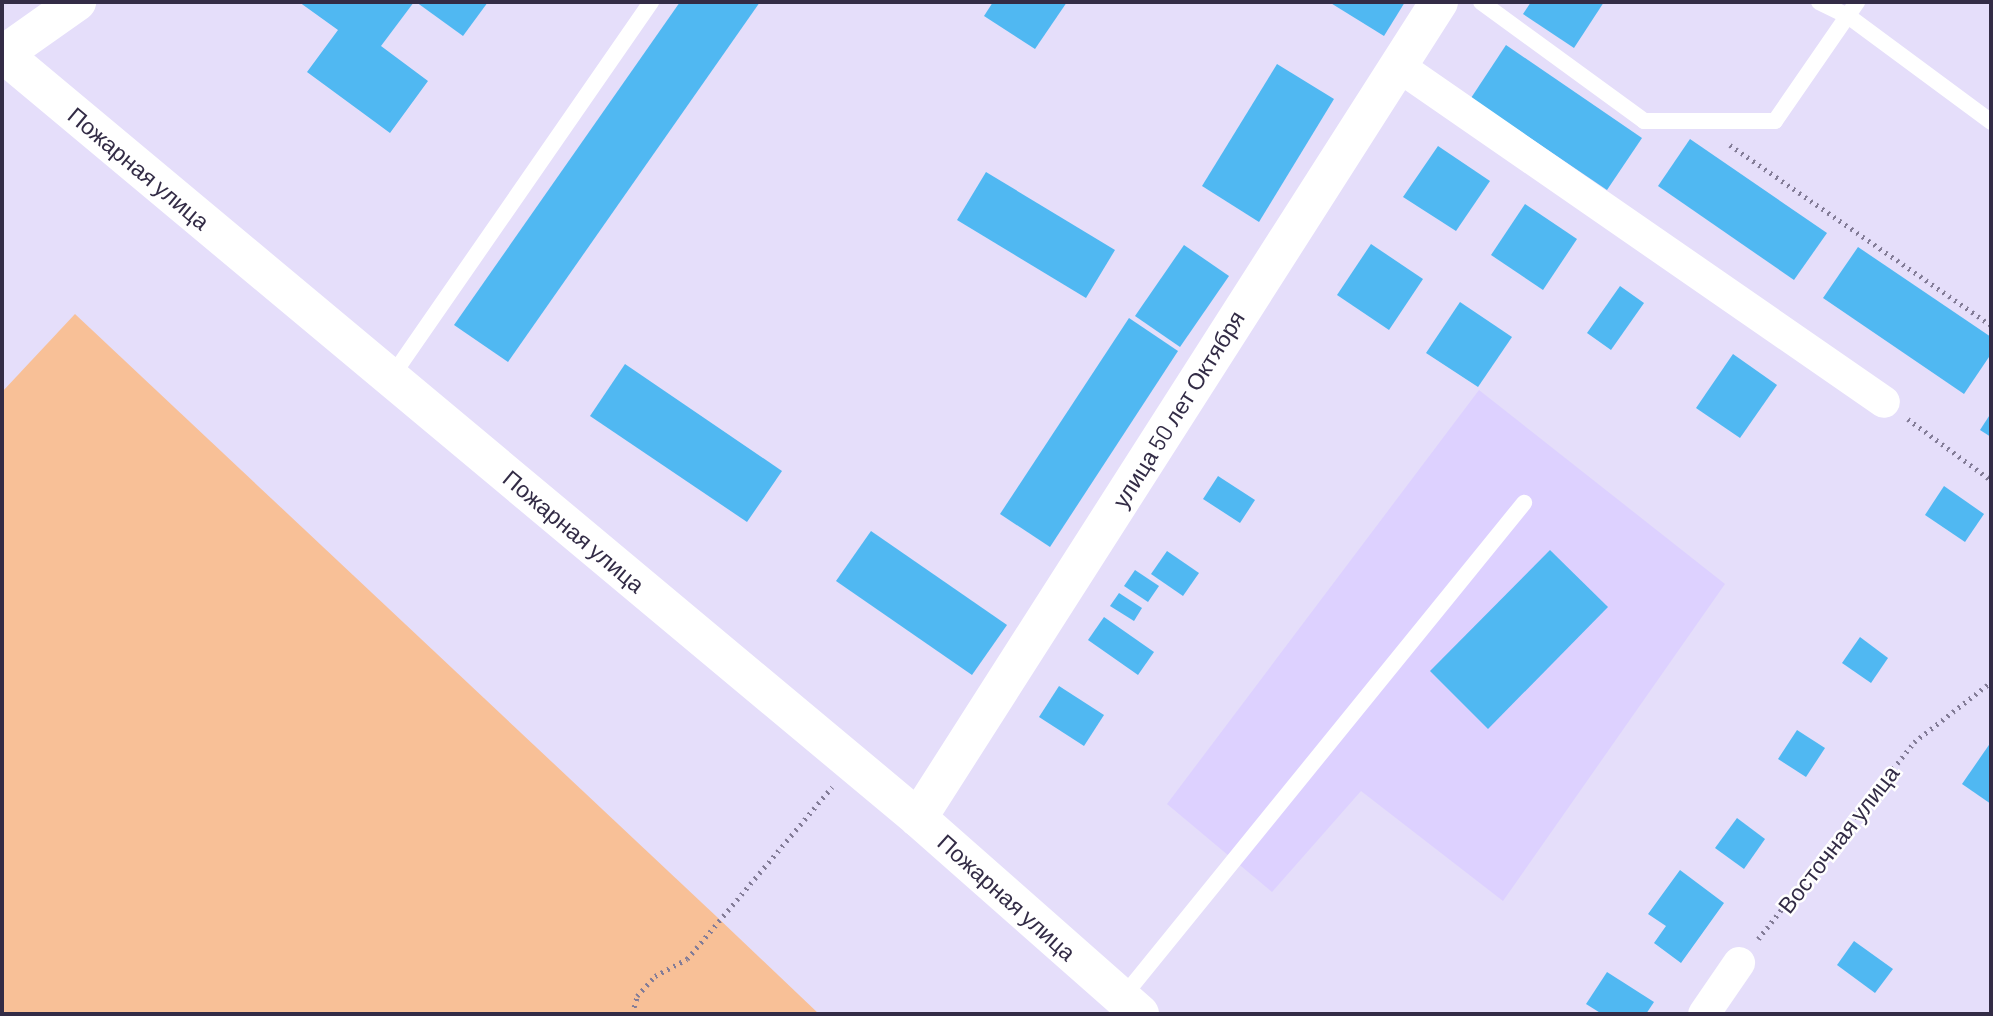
<!DOCTYPE html>
<meta charset="utf-8">
<style>
body{margin:0}
#map{position:relative;width:1993px;height:1016px;overflow:hidden;background:#e5defa;font-family:Barlow,sans-serif}
div>[style]{position:absolute}
.built>*{inset:0;background:#ddd1ff}
.green>*{inset:0;background:#f8c097}
.building>*{inset:0;background:#50b8f2}
.path>*{height:4.5px;margin-top:-2.25px;transform-origin:0;background:repeating-linear-gradient(90deg,#837c97 0 2px,transparent 0 7px)}
.service>*{height:16px;margin:-8px;padding:0 8px;transform-origin:8px;border-radius:8px;background:#fff}
.minor>*{height:32px;margin:-16px;padding:0 16px;transform-origin:16px;border-radius:16px;background:#fff}
.tertiary>*{height:38px;margin:-19px;padding:0 19px;transform-origin:19px;border-radius:19px;background:#fff}
.secondary>*{height:38px;margin:-19px;padding:0 19px;transform-origin:19px;border-radius:19px;background:#fff}
span{translate:-50% -50%;white-space:nowrap;text-align:center;line-height:1.15;-webkit-text-stroke:5px #fff;paint-order:stroke}
.street-label{font-size:23px;color:#332c46}
.frame{position:absolute;inset:0;border:4px solid #332c46;pointer-events:none}
</style>
<div id="map">
<div class="built">
<i style="clip-path:polygon(1479px 390px,1725px 584px,1503px 901px,1361px 791px,1272px 892px,1167px 804px)"></i>
</div>
<div class="green">
<i style="clip-path:polygon(75px 314px,717px 917px,819px 1014px,2px 1014px,2px 392px)"></i>
</div>
<div class="building">
<i style="clip-path:polygon(299px 2px,414px 2px,381px 46px,428px 81px,390px 133px,307px 72px,338px 30px)"></i>
<i style="clip-path:polygon(416px 2px,488px 2px,463px 36px)"></i>
<i style="clip-path:polygon(680px 2px,760px 2px,508px 362px,454px 325px)"></i>
<i style="clip-path:polygon(993px 2px,1067px 2px,1035px 49px,984px 16px)"></i>
<i style="clip-path:polygon(1329px 2px,1405px 2px,1384px 36px)"></i>
<i style="clip-path:polygon(1531px 2px,1604px 2px,1574px 48px,1523px 14px)"></i>
<i style="clip-path:polygon(1506px 45px,1642px 138px,1607px 190px,1471px 98px)"></i>
<i style="clip-path:polygon(1277px 64px,1334px 99px,1259px 222px,1202px 186px)"></i>
<i style="clip-path:polygon(1690px 139px,1827px 233px,1794px 280px,1658px 186px)"></i>
<i style="clip-path:polygon(1438px 146px,1490px 181px,1456px 231px,1403px 197px)"></i>
<i style="clip-path:polygon(986px 172px,1115px 250px,1086px 298px,957px 220px)"></i>
<i style="clip-path:polygon(1525px 204px,1577px 239px,1543px 290px,1491px 255px)"></i>
<i style="clip-path:polygon(1371px 244px,1423px 279px,1389px 330px,1337px 295px)"></i>
<i style="clip-path:polygon(1184px 245px,1229px 276px,1180px 347px,1135px 316px)"></i>
<i style="clip-path:polygon(1858px 247px,1991px 337px,1991px 354px,1964px 394px,1823px 298px)"></i>
<i style="clip-path:polygon(1620px 286px,1644px 303px,1611px 350px,1587px 333px)"></i>
<i style="clip-path:polygon(1460px 302px,1512px 337px,1478px 387px,1426px 353px)"></i>
<i style="clip-path:polygon(1129px 318px,1178px 351px,1050px 547px,1000px 514px)"></i>
<i style="clip-path:polygon(1733px 354px,1777px 385px,1740px 438px,1696px 408px)"></i>
<i style="clip-path:polygon(625px 364px,782px 471px,747px 522px,590px 416px)"></i>
<i style="clip-path:polygon(1991px 413px,1991px 437px,1980px 430px)"></i>
<i style="clip-path:polygon(1218px 476px,1255px 500px,1240px 523px,1203px 499px)"></i>
<i style="clip-path:polygon(1944px 486px,1984px 514px,1965px 542px,1925px 515px)"></i>
<i style="clip-path:polygon(871px 531px,1007px 625px,972px 675px,836px 581px)"></i>
<i style="clip-path:polygon(1550px 550px,1608px 607px,1488px 729px,1430px 671px)"></i>
<i style="clip-path:polygon(1167px 551px,1199px 573px,1183px 596px,1151px 574px)"></i>
<i style="clip-path:polygon(1135px 570px,1159px 586px,1148px 602px,1124px 586px)"></i>
<i style="clip-path:polygon(1119px 593px,1142px 608px,1134px 621px,1110px 606px)"></i>
<i style="clip-path:polygon(1104px 617px,1154px 652px,1138px 675px,1088px 640px)"></i>
<i style="clip-path:polygon(1860px 637px,1888px 658px,1871px 683px,1842px 663px)"></i>
<i style="clip-path:polygon(1059px 686px,1104px 715px,1084px 746px,1039px 717px)"></i>
<i style="clip-path:polygon(1797px 730px,1825px 748px,1806px 777px,1778px 759px)"></i>
<i style="clip-path:polygon(1991px 742px,1991px 804px,1962px 784px)"></i>
<i style="clip-path:polygon(1737px 818px,1765px 839px,1744px 869px,1715px 848px)"></i>
<i style="clip-path:polygon(1680px 870px,1724px 903px,1681px 963px,1654px 943px,1666px 926px,1648px 914px)"></i>
<i style="clip-path:polygon(1854px 941px,1893px 969px,1875px 993px,1837px 965px)"></i>
<i style="clip-path:polygon(1607px 972px,1654px 1002px,1646px 1014px,1602px 1014px,1586px 1004px)"></i>
</div>
<div class="path">
<i style="left:1730px;top:145px;width:317px;rotate:34.6deg"></i>
<i style="left:1908px;top:419px;width:103px;rotate:36.3deg"></i>
<i style="left:1758px;top:939px;width:251px;rotate:-51.6deg"></i>
<i style="left:1914px;top:742px;width:98px;rotate:-37.9deg"></i>
<i style="left:632px;top:1014px;width:19px;rotate:-74deg"></i>
<i style="left:637px;top:996px;width:27px;rotate:-48deg"></i>
<i style="left:655px;top:976px;width:36px;rotate:-28deg"></i>
<i style="left:687px;top:959px;width:225px;rotate:-49.9deg"></i>
</div>
<div class="service">
<i style="left:1481px;top:2px;width:202px;rotate:36.1deg"></i>
<i style="left:1644px;top:121px;width:131px"></i>
<i style="left:1775px;top:121px;width:145px;rotate:-55.4deg"></i>
<i style="left:1819px;top:2px;width:32px;rotate:26deg"></i>
<i style="left:1848px;top:16px;width:178px;rotate:36.5deg"></i>
<i style="left:390px;top:379px;width:459px;rotate:-55.3deg"></i>
<i style="left:1122px;top:998px;width:638px;rotate:-50.92deg"></i>
</div>
<div class="minor">
<i style="left:1397px;top:65px;width:592px;rotate:34.68deg"></i>
<i style="left:1704px;top:1014px;width:62px;rotate:-55.5deg"></i>
</div>
<div class="tertiary">
<i style="left:3px;top:54px;width:1192px;rotate:39.86deg"></i>
<i style="left:918px;top:818px;width:296px;rotate:41.4deg"></i>
<i style="left:918px;top:818px;width:968px;rotate:-57.44deg"></i>
</div>
<div class="secondary">
<i style="left:2px;top:55px;width:92px;rotate:-35.2deg"></i>
</div>
<div class="street-label">
<span style="left:139px;top:168px;rotate:40deg">Пожарная улица</span>
<span style="left:1178px;top:409px;rotate:-58deg">улица 50 лет Октября</span>
<span style="left:574px;top:531px;rotate:40deg">Пожарная улица</span>
<span style="left:1838px;top:839px;rotate:-52deg">Восточная улица</span>
<span style="left:1007px;top:897px;rotate:42deg">Пожарная улица</span>
</div>
<div class="frame"></div>
</div>
